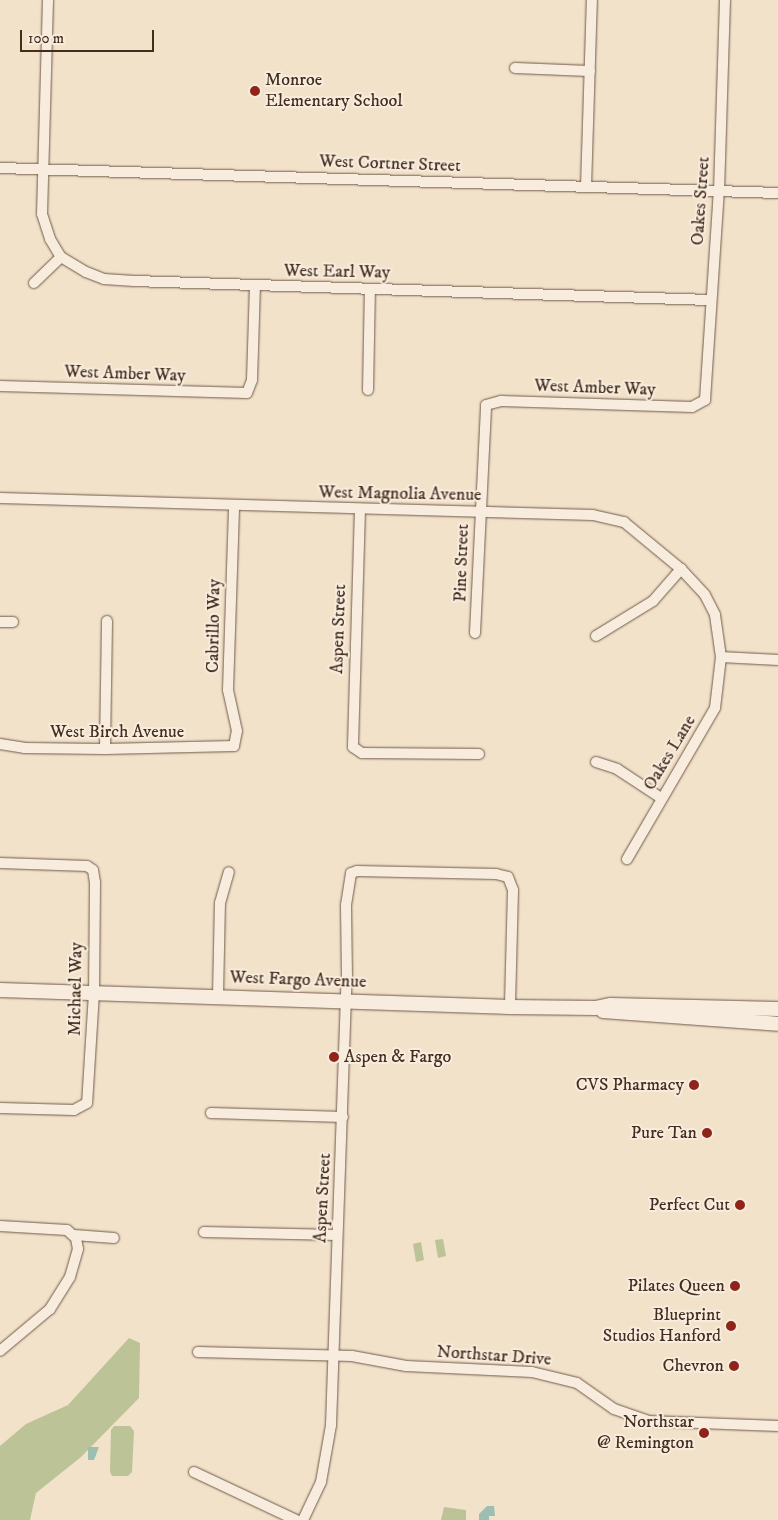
<!DOCTYPE html>
<style>
body{margin:0}
#map{position:relative;width:778px;height:1520px;overflow:hidden;background:#f3e2ca;font-family:"IM FELL DW Pica",serif}
div>[style]{position:absolute}
.green>*{inset:0;background:#bbc397}
.water>*{inset:0;background:#9dbfb1}
.roads{filter:drop-shadow(0 0 1px #705a4a) drop-shadow(0 0 1px #705a4a)}
.street>*{height:10px;margin:-5px;padding:0 5px;transform-origin:5px;border-radius:5px;background:#f7ecdd}
.secondary>*{height:14px;margin:-7px;padding:0 7px;transform-origin:7px;border-radius:7px;background:#f7ecdd}
.dots>*{width:14px;height:14px;translate:-50% -50%;box-sizing:border-box;border:2px solid #f7ecdd;border-radius:50%}
span{translate:-50% -50%;white-space:nowrap;text-align:center;line-height:1.15;-webkit-text-stroke:4px #f7ecdd;paint-order:stroke}
.poi-label{font-size:18px;color:#442d1f}
.left{translate:0 -50%;text-align:left}
.right{translate:-100% -50%;text-align:right}
.street-label{font-size:18px;color:#442d1f}
.scale{position:absolute;left:20px;top:30px;width:134px;height:22px;box-sizing:border-box;border:2px solid #442d1f;border-top:0;padding-left:6px;font-size:15px;line-height:18px;white-space:nowrap;color:#442d1f;-webkit-text-stroke:4px #f7ecdd;paint-order:stroke}
</style>
<div id="map">
<div class="green">
<i style="clip-path:polygon(443px 1239px,446px 1256px,438px 1258px,435px 1240px)"></i>
<i style="clip-path:polygon(421px 1242px,424px 1260px,416px 1262px,413px 1244px)"></i>
<i style="clip-path:polygon(129px 1338px,140px 1343px,139px 1398px,81px 1457px,36px 1493px,30px 1520px,0 1520px,0 1446px,26px 1424px,68px 1405px)"></i>
<i style="clip-path:polygon(114px 1426px,130px 1426px,134px 1431px,132px 1472px,128px 1476px,112px 1476px,110px 1472px,111px 1430px)"></i>
<i style="clip-path:polygon(444px 1507px,466px 1510px,466px 1520px,441px 1520px)"></i>
</div>
<div class="water">
<i style="clip-path:polygon(88px 1447px,99px 1447px,94px 1460px,88px 1460px)"></i>
<i style="clip-path:polygon(487px 1506px,494px 1506px,495px 1516px,489px 1516px,489px 1520px,479px 1520px,479px 1514px)"></i>
</div>
<div class="roads">
<div class="street">
<i style="left:48px;top:0;width:214px;rotate:91.6deg"></i>
<i style="left:42px;top:214px;width:26px;rotate:72deg"></i>
<i style="left:50px;top:239px;width:21px;rotate:59deg"></i>
<i style="left:61px;top:257px;width:29px;rotate:31deg"></i>
<i style="left:86px;top:272px;width:19px;rotate:21deg"></i>
<i style="left:104px;top:279px;width:30px;rotate:4deg"></i>
<i style="left:134px;top:281px;width:576px;rotate:1.89deg"></i>
<i style="left:515px;top:68px;width:75px;rotate:2.3deg"></i>
<i style="left:0;top:168px;width:778px;rotate:1.84deg"></i>
<i style="left:586px;top:187px;width:187px;rotate:-88.2deg"></i>
<i style="left:34px;top:283px;width:37px;rotate:-44deg"></i>
<i style="left:0;top:386px;width:247px;rotate:1.6deg"></i>
<i style="left:247px;top:393px;width:14px;rotate:-69deg"></i>
<i style="left:252px;top:380px;width:94px;rotate:-88.2deg"></i>
<i style="left:368px;top:390px;width:101px;rotate:-88.9deg"></i>
<i style="left:0;top:498px;width:593px;rotate:1.64deg"></i>
<i style="left:593px;top:515px;width:32px;rotate:13deg"></i>
<i style="left:624px;top:522px;width:74px;rotate:39.5deg"></i>
<i style="left:681px;top:569px;width:35px;rotate:47deg"></i>
<i style="left:705px;top:595px;width:22px;rotate:63deg"></i>
<i style="left:715px;top:615px;width:42px;rotate:81.9deg"></i>
<i style="left:721px;top:657px;width:51px;rotate:96.7deg"></i>
<i style="left:715px;top:708px;width:175px;rotate:120.2deg"></i>
<i style="left:360px;top:509px;width:238px;rotate:91.7deg"></i>
<i style="left:353px;top:747px;width:11px;rotate:34deg"></i>
<i style="left:362px;top:753px;width:117px;rotate:0.5deg"></i>
<i style="left:0;top:622px;width:13px"></i>
<i style="left:475px;top:633px;width:228px;rotate:-87.2deg"></i>
<i style="left:486px;top:405px;width:16px;rotate:-15deg"></i>
<i style="left:501px;top:401px;width:191px;rotate:1.8deg"></i>
<i style="left:692px;top:407px;width:15px;rotate:-28deg"></i>
<i style="left:705px;top:400px;width:209px;rotate:-86.2deg"></i>
<i style="left:719px;top:191px;width:191px;rotate:-88.2deg"></i>
<i style="left:596px;top:636px;width:67px;rotate:-31.6deg"></i>
<i style="left:653px;top:601px;width:43px;rotate:-48.8deg"></i>
<i style="left:721px;top:657px;width:57px;rotate:3deg"></i>
<i style="left:0;top:744px;width:24px;rotate:9deg"></i>
<i style="left:24px;top:748px;width:81px;rotate:0.7deg"></i>
<i style="left:105px;top:749px;width:129px;rotate:-1.3deg"></i>
<i style="left:234px;top:746px;width:15px;rotate:-79deg"></i>
<i style="left:237px;top:731px;width:42px;rotate:-102.4deg"></i>
<i style="left:228px;top:690px;width:185px;rotate:-88.1deg"></i>
<i style="left:105px;top:749px;width:128px;rotate:-89.1deg"></i>
<i style="left:596px;top:762px;width:22px;rotate:18deg"></i>
<i style="left:617px;top:769px;width:53px;rotate:33.4deg"></i>
<i style="left:0;top:863px;width:87px;rotate:2deg"></i>
<i style="left:87px;top:866px;width:7px;rotate:34deg"></i>
<i style="left:93px;top:870px;width:12px;rotate:81deg"></i>
<i style="left:95px;top:882px;width:111px;rotate:90.5deg"></i>
<i style="left:94px;top:993px;width:110px;rotate:93.6deg"></i>
<i style="left:87px;top:1103px;width:15px;rotate:152deg"></i>
<i style="left:74px;top:1110px;width:74px;rotate:-178.5deg"></i>
<i style="left:218px;top:996px;width:93px;rotate:-88.8deg"></i>
<i style="left:220px;top:903px;width:32px;rotate:-74deg"></i>
<i style="left:211px;top:1113px;width:132px;rotate:1.7deg"></i>
<i style="left:0;top:1226px;width:67px;rotate:3.4deg"></i>
<i style="left:67px;top:1230px;width:12px;rotate:42deg"></i>
<i style="left:76px;top:1238px;width:11px;rotate:80deg"></i>
<i style="left:78px;top:1249px;width:29px;rotate:106deg"></i>
<i style="left:70px;top:1277px;width:38px;rotate:122deg"></i>
<i style="left:50px;top:1309px;width:65px;rotate:140deg"></i>
<i style="left:204px;top:1232px;width:133px;rotate:1.3deg"></i>
<i style="left:74px;top:1235px;width:40px;rotate:4.3deg"></i>
<i style="left:198px;top:1352px;width:154px;rotate:1.5deg"></i>
<i style="left:352px;top:1356px;width:55px;rotate:10.5deg"></i>
<i style="left:406px;top:1366px;width:126px;rotate:2.7deg"></i>
<i style="left:532px;top:1372px;width:46px;rotate:13.7deg"></i>
<i style="left:577px;top:1383px;width:45px;rotate:35.1deg"></i>
<i style="left:614px;top:1409px;width:36px;rotate:19deg"></i>
<i style="left:648px;top:1421px;width:130px;rotate:2.2deg"></i>
<i style="left:194px;top:1472px;width:113px;rotate:25.2deg"></i>
<i style="left:303px;top:1520px;width:42px;rotate:-64.7deg"></i>
<i style="left:321px;top:1482px;width:58px;rotate:-80deg"></i>
<i style="left:331px;top:1425px;width:447px;rotate:-88deg"></i>
<i style="left:347px;top:978px;width:73px;rotate:-90.8deg"></i>
<i style="left:346px;top:905px;width:32px;rotate:-81deg"></i>
<i style="left:351px;top:873px;width:6px;rotate:-18deg"></i>
<i style="left:357px;top:871px;width:139px;rotate:1.2deg"></i>
<i style="left:496px;top:874px;width:12px;rotate:14deg"></i>
<i style="left:508px;top:877px;width:14px;rotate:69deg"></i>
<i style="left:513px;top:890px;width:117px;rotate:91.5deg"></i>
</div>
<div class="secondary">
<i style="left:0;top:990px;width:510px;rotate:1.91deg"></i>
<i style="left:510px;top:1007px;width:85px;rotate:0.7deg"></i>
<i style="left:595px;top:1008px;width:16px;rotate:-11deg"></i>
<i style="left:611px;top:1005px;width:167px;rotate:1.4deg"></i>
<i style="left:603px;top:1011px;width:175px;rotate:4.2deg"></i>
</div>
</div>
<div class="dots">
<i style="left:255px;top:91px;background:#8f2418"></i>
<i style="left:334px;top:1057px;background:#8f2418"></i>
<i style="left:694px;top:1085px;background:#8f2418"></i>
<i style="left:707px;top:1133px;background:#8f2418"></i>
<i style="left:740px;top:1205px;background:#8f2418"></i>
<i style="left:735px;top:1286px;background:#8f2418"></i>
<i style="left:731px;top:1326px;background:#8f2418"></i>
<i style="left:734px;top:1366px;background:#8f2418"></i>
<i style="left:704px;top:1433px;background:#8f2418"></i>
</div>
<div class="poi-label">
<span class="left" style="left:265px;top:91px">Monroe<br>Elementary School</span>
<span class="left" style="left:344px;top:1057px">Aspen &amp; Fargo</span>
<span class="right" style="left:684px;top:1085px">CVS Pharmacy</span>
<span class="right" style="left:697px;top:1133px">Pure Tan</span>
<span class="right" style="left:730px;top:1205px">Perfect Cut</span>
<span class="right" style="left:725px;top:1286px">Pilates Queen</span>
<span class="right" style="left:721px;top:1326px">Blueprint<br>Studios Hanford</span>
<span class="right" style="left:724px;top:1366px">Chevron</span>
<span class="right" style="left:694px;top:1433px">Northstar<br>@ Remington</span>
</div>
<div class="street-label">
<span style="left:390px;top:164px;rotate:2deg">West Cortner Street</span>
<span style="left:701px;top:201px;rotate:-86deg">Oakes Street</span>
<span style="left:337px;top:272px;rotate:1deg">West Earl Way</span>
<span style="left:125px;top:374px;rotate:2deg">West Amber Way</span>
<span style="left:595px;top:388px;rotate:2deg">West Amber Way</span>
<span style="left:400px;top:494px;rotate:1deg">West Magnolia Avenue</span>
<span style="left:462px;top:563px;rotate:-88deg">Pine Street</span>
<span style="left:214px;top:626px;rotate:-89deg">Cabrillo Way</span>
<span style="left:339px;top:629px;rotate:-88deg">Aspen Street</span>
<span style="left:117px;top:732px">West Birch Avenue</span>
<span style="left:670px;top:753px;rotate:-59deg">Oakes Lane</span>
<span style="left:298px;top:980px;rotate:2deg">West Fargo Avenue</span>
<span style="left:76px;top:989px;rotate:-89deg">Michael Way</span>
<span style="left:323px;top:1198px;rotate:-87deg">Aspen Street</span>
<span style="left:494px;top:1356px;rotate:4deg">Northstar Drive</span>
</div>
<div class="scale">100 m</div>
</div>
